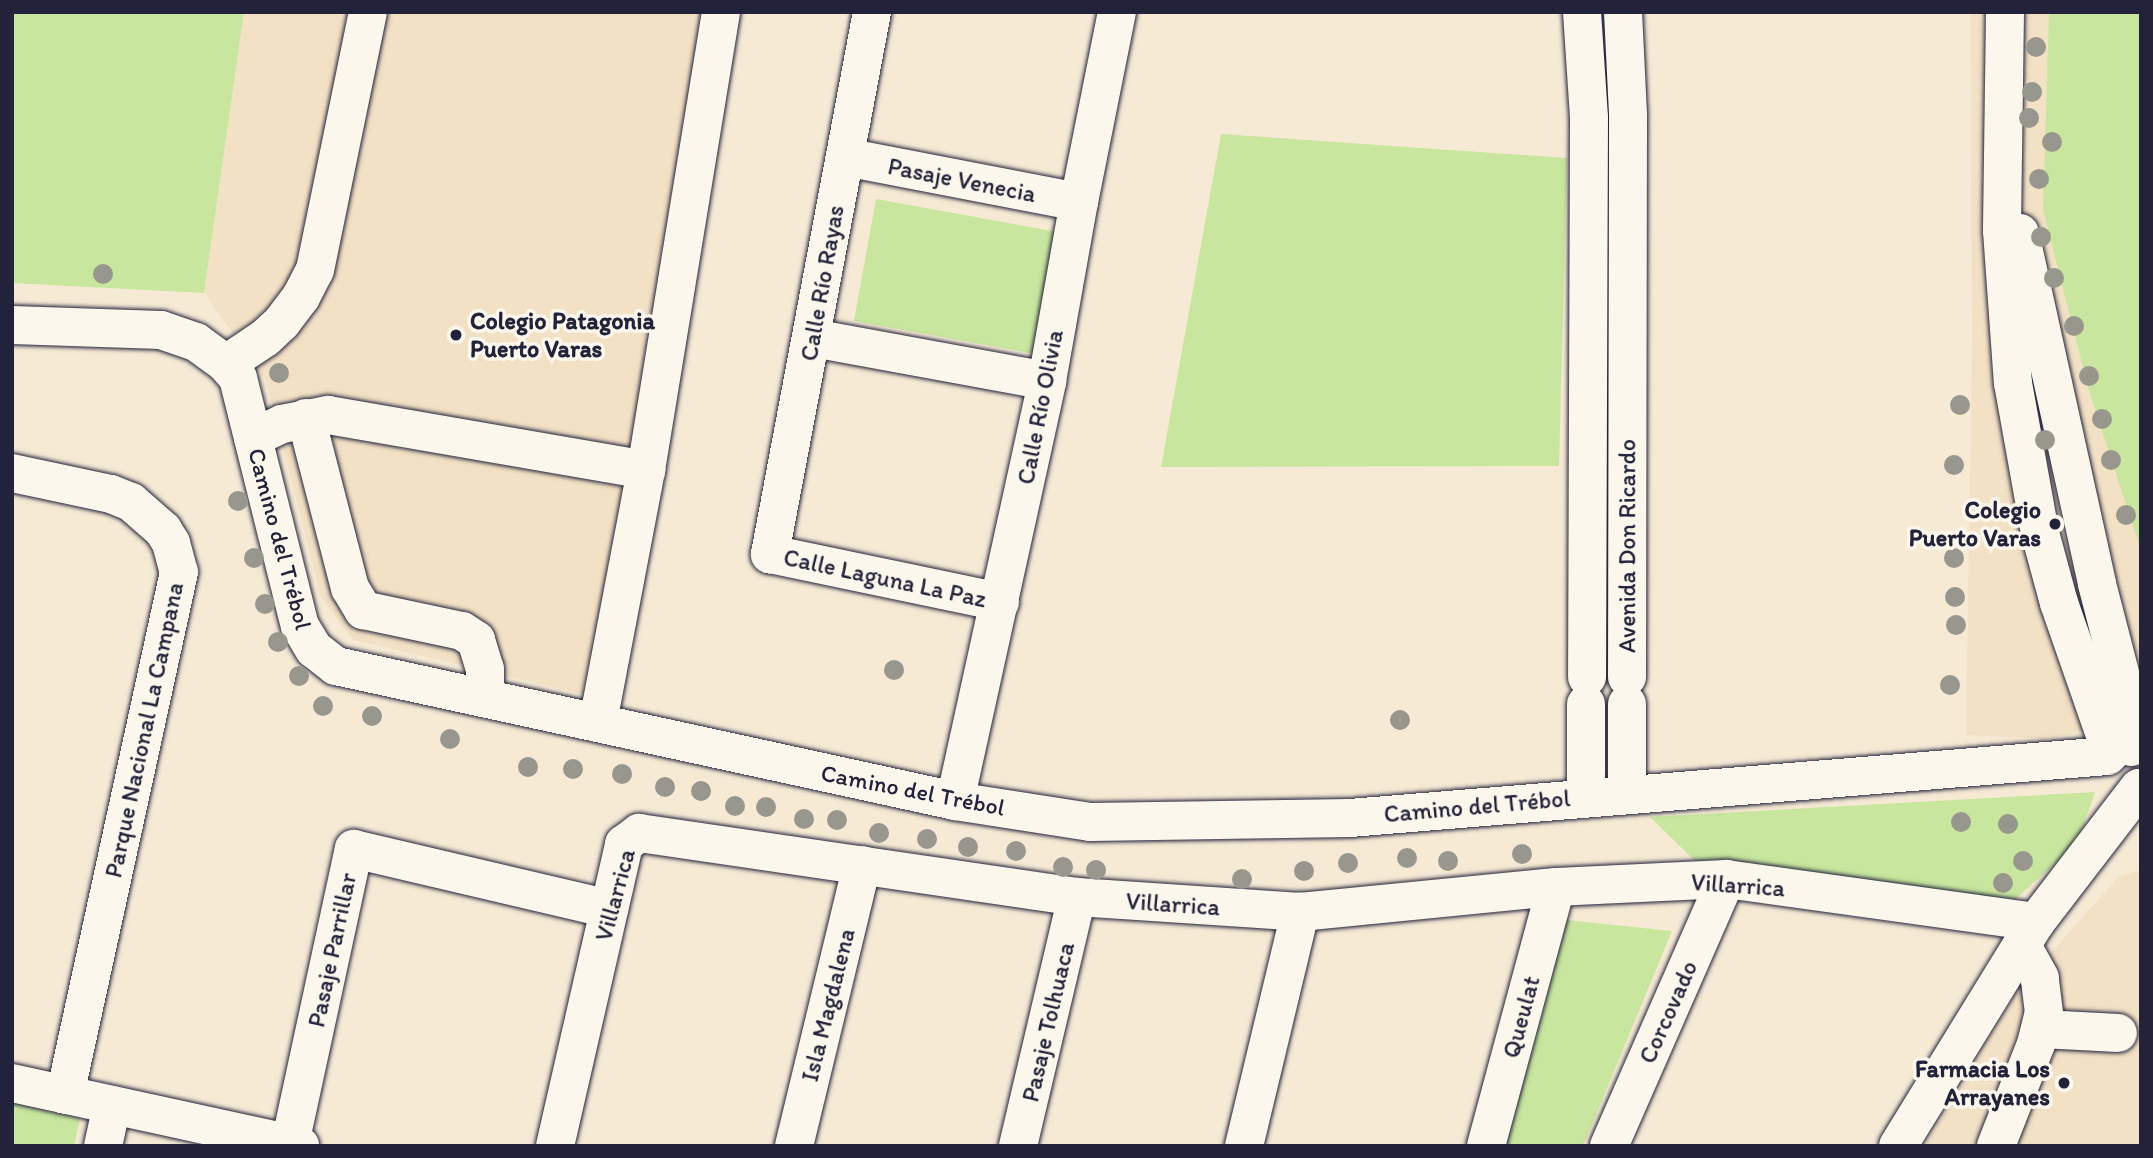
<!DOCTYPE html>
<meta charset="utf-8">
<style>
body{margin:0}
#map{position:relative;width:2153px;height:1158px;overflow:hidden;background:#f6ead5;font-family:Itim,sans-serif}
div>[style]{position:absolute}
.built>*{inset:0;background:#f3e1c5}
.green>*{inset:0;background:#c8e69e}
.roads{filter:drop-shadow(0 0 2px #22223b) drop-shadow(0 0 2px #22223b)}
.minor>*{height:38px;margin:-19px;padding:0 19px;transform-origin:19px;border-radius:19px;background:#fbf7ec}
.trees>*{width:20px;height:20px;margin:-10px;border-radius:50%;background:#98978e}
.dots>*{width:19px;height:19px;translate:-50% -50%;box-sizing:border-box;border:4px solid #fbf7ec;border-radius:50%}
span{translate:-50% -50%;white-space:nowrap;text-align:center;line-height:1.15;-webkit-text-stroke:7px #fbf7ec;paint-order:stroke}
.street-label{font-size:24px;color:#22223b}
.poi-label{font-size:24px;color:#22223b;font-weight:700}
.left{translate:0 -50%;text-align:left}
.right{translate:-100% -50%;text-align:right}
.frame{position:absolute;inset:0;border:14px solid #22223b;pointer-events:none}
</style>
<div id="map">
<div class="built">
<i style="clip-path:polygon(244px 12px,735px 12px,613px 701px,353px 640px,321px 597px,265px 378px,204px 293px)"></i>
<i style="clip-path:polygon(1970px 12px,2141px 12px,2141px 712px,2107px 725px,2049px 739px,1966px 735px,1972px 336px)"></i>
<i style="clip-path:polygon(2141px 870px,2141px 1146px,1925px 1146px,2018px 990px,2119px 876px)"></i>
</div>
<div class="green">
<i style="clip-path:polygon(12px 12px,244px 12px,204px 293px,12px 283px)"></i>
<i style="clip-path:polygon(2049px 12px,2141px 12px,2141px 550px,2089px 391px,2043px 210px)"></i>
<i style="clip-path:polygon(1221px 134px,1567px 158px,1559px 466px,1161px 467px)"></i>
<i style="clip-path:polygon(876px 199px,1063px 233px,1041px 355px,854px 321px)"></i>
<i style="clip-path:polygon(2095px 792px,2077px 844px,2011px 903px,1699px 865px,1650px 817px)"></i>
<i style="clip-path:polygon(1566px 920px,1672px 931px,1583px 1146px,1503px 1146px)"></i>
<i style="clip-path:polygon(12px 1103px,80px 1119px,74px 1146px,12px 1146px)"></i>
</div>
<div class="roads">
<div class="minor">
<i style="left:872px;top:12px;width:552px;rotate:100.66deg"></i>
<i style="left:770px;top:554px;width:235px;rotate:11.8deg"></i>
<i style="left:1582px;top:12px;width:106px;rotate:86.2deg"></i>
<i style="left:1589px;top:118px;width:559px;rotate:90.2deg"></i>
<i style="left:1623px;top:12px;width:104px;rotate:87.2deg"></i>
<i style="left:1628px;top:116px;width:561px;rotate:90.1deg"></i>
<i style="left:2005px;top:12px;width:219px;rotate:90.8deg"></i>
<i style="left:2002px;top:231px;width:152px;rotate:85.9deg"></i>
<i style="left:2013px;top:383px;width:152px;rotate:79.8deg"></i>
<i style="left:2040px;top:533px;width:73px;rotate:74.8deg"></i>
<i style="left:2059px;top:603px;width:158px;rotate:70.8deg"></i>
<i style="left:845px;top:157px;width:238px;rotate:10.9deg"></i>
<i style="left:2020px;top:233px;width:359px;rotate:77.6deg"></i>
<i style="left:2097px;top:584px;width:132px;rotate:75.5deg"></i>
<i style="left:2130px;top:712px;width:35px;rotate:88deg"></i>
<i style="left:12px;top:325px;width:149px;rotate:1.9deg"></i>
<i style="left:161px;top:330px;width:37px;rotate:19deg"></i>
<i style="left:196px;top:342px;width:37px;rotate:36deg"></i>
<i style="left:226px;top:364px;width:18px;rotate:49deg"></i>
<i style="left:238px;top:378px;width:256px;rotate:76deg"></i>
<i style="left:300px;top:626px;width:27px;rotate:59deg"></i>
<i style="left:314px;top:649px;width:28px;rotate:38deg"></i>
<i style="left:336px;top:666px;width:634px;rotate:12.3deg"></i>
<i style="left:955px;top:801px;width:137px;rotate:8.8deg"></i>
<i style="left:1090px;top:822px;width:260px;rotate:-0.9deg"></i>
<i style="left:1350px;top:818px;width:760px;rotate:-4.68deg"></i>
<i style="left:813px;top:338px;width:238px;rotate:10.4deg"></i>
<i style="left:226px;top:364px;width:47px;rotate:-33.7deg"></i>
<i style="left:265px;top:338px;width:23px;rotate:-43deg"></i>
<i style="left:282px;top:322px;width:31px;rotate:-53deg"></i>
<i style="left:301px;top:297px;width:30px;rotate:-63deg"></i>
<i style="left:315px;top:270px;width:263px;rotate:-78.4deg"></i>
<i style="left:306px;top:418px;width:176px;rotate:75.5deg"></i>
<i style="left:350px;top:588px;width:26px;rotate:59deg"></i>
<i style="left:363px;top:610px;width:101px;rotate:12deg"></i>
<i style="left:462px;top:631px;width:17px;rotate:33deg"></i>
<i style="left:476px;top:640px;width:30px;rotate:73deg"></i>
<i style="left:485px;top:669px;width:29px;rotate:90deg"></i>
<i style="left:253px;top:438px;width:32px;rotate:-26deg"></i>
<i style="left:282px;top:424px;width:47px;rotate:-11.1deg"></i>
<i style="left:328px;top:415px;width:323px;rotate:9.8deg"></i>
<i style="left:12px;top:473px;width:101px;rotate:12deg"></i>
<i style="left:111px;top:494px;width:22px;rotate:22deg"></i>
<i style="left:131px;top:502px;width:43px;rotate:41.2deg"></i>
<i style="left:163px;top:530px;width:15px;rotate:58deg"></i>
<i style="left:171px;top:543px;width:30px;rotate:75deg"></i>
<i style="left:179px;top:572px;width:535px;rotate:102.3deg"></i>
<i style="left:1586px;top:704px;width:93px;rotate:90deg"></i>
<i style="left:598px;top:722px;width:257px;rotate:-79.2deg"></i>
<i style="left:646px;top:470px;width:464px;rotate:-80.7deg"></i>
<i style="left:1627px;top:793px;width:89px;rotate:-90deg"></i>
<i style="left:955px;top:801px;width:430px;rotate:-77.6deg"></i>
<i style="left:1047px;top:381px;width:182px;rotate:-79.9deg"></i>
<i style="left:1079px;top:202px;width:194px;rotate:-78.7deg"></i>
<i style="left:2042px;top:1029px;width:76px;rotate:3deg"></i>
<i style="left:12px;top:1083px;width:295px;rotate:12.3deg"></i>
<i style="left:290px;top:1144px;width:302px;rotate:-77.8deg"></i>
<i style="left:354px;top:849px;width:262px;rotate:13.2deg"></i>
<i style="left:103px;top:1146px;width:42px;rotate:-77.6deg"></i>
<i style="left:555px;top:1146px;width:310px;rotate:-77.1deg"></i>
<i style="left:624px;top:844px;width:19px;rotate:-36deg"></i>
<i style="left:639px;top:833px;width:443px;rotate:8.3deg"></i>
<i style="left:1077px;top:897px;width:224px;rotate:3.8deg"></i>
<i style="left:1300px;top:912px;width:257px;rotate:-5.6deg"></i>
<i style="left:1556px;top:887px;width:170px;rotate:-2.7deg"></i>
<i style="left:1726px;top:879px;width:313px;rotate:7.9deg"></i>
<i style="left:794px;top:1146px;width:289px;rotate:-76.4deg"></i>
<i style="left:1018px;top:1146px;width:256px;rotate:-76.7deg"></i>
<i style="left:1244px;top:1146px;width:241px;rotate:-76.5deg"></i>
<i style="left:1486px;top:1146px;width:268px;rotate:-74.9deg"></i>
<i style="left:1609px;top:1146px;width:292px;rotate:-66.3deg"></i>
<i style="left:1898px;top:1146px;width:263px;rotate:-58.4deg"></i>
<i style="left:2036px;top:922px;width:169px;rotate:-52.5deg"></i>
<i style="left:1996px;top:1146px;width:110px;rotate:-68.6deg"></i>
<i style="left:2036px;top:1044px;width:32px;rotate:-76deg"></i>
<i style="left:2044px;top:1013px;width:35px;rotate:-97deg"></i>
<i style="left:2040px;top:978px;width:38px;rotate:-119deg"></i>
</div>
</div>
<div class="trees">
<i style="left:2036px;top:47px"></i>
<i style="left:2032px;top:92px"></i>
<i style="left:2029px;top:118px"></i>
<i style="left:2052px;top:142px"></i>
<i style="left:2039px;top:179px"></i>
<i style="left:2041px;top:237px"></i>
<i style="left:103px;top:274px"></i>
<i style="left:2054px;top:278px"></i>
<i style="left:2074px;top:326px"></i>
<i style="left:279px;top:373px"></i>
<i style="left:2089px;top:376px"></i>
<i style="left:1960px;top:405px"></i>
<i style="left:2102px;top:419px"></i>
<i style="left:2045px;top:440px"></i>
<i style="left:2111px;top:460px"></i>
<i style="left:1954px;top:465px"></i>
<i style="left:238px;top:501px"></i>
<i style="left:2126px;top:515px"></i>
<i style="left:254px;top:558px"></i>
<i style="left:1954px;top:558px"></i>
<i style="left:1955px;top:597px"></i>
<i style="left:265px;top:604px"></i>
<i style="left:1956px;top:625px"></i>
<i style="left:278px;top:642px"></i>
<i style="left:894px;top:670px"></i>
<i style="left:299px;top:676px"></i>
<i style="left:1950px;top:685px"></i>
<i style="left:323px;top:706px"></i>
<i style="left:372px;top:716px"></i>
<i style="left:1400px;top:720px"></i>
<i style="left:450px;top:739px"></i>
<i style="left:528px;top:767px"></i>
<i style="left:573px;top:769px"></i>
<i style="left:622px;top:774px"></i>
<i style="left:665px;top:787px"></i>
<i style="left:701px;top:791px"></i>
<i style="left:735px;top:806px"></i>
<i style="left:766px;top:807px"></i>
<i style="left:804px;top:819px"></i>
<i style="left:837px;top:820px"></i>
<i style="left:1961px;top:822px"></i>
<i style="left:2008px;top:824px"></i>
<i style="left:879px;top:833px"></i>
<i style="left:927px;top:839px"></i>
<i style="left:968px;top:847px"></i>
<i style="left:1016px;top:851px"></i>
<i style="left:1522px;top:854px"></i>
<i style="left:1407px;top:858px"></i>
<i style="left:1448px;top:861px"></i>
<i style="left:2023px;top:861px"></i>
<i style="left:1348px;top:863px"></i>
<i style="left:1063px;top:867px"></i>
<i style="left:1096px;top:870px"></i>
<i style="left:1304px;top:871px"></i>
<i style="left:1242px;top:879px"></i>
<i style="left:2003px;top:883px"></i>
</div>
<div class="dots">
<i style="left:456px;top:335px;background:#22223b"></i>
<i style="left:2055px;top:524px;background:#22223b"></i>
<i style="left:2064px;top:1083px;background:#22223b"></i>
</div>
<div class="street-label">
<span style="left:962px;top:180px;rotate:11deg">Pasaje Venecia</span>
<span style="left:822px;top:283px;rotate:-80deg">Calle Río Rayas</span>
<span style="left:1040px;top:407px;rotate:-79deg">Calle Río Olivia</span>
<span style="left:280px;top:539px;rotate:75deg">Camino del Trébol</span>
<span style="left:1627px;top:546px;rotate:-90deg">Avenida Don Ricardo</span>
<span style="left:885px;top:578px;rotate:12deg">Calle Laguna La Paz</span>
<span style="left:144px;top:730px;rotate:-78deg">Parque Nacional La Campana</span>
<span style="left:913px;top:790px;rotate:11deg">Camino del Trébol</span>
<span style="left:1477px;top:806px;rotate:-5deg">Camino del Trébol</span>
<span style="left:1738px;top:885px;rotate:4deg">Villarrica</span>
<span style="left:615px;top:895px;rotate:-75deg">Villarrica</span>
<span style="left:1173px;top:904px;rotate:4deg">Villarrica</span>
<span style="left:332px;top:950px;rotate:-78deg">Pasaje Parrillar</span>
<span style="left:828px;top:1005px;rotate:-76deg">Isla Magdalena</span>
<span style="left:1668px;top:1012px;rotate:-66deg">Corcovado</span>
<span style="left:1521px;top:1017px;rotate:-75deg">Queulat</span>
<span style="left:1048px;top:1022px;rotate:-77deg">Pasaje Tolhuaca</span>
</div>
<div class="poi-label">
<span class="left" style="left:470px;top:335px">Colegio Patagonia<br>Puerto Varas</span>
<span class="right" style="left:2041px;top:524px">Colegio<br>Puerto Varas</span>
<span class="right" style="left:2050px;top:1083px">Farmacia Los<br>Arrayanes</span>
</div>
<div class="frame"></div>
</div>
